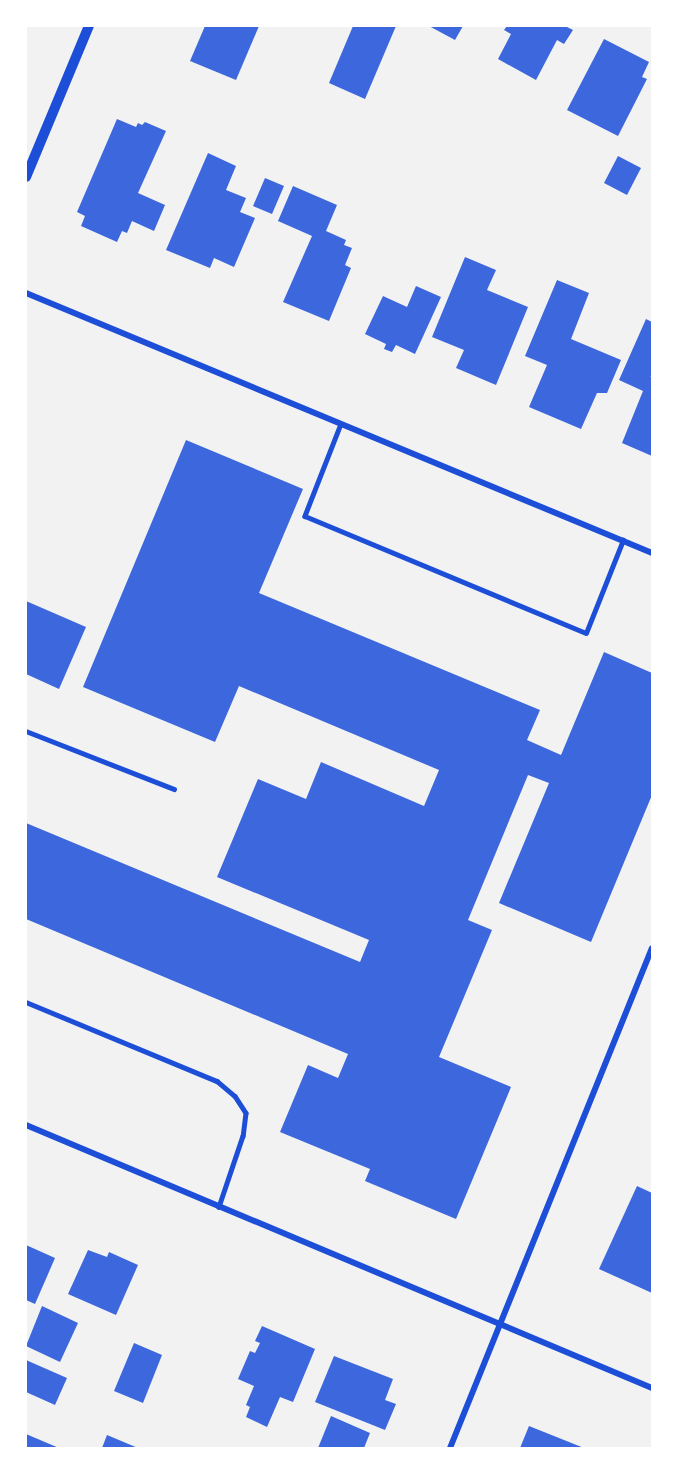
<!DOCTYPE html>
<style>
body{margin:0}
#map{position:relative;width:678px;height:1474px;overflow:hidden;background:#f2f2f2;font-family:Cabin,sans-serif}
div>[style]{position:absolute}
.building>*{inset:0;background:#3d67dc}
.service>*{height:4.5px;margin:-2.25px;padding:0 2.25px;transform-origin:2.25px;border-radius:2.25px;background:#1d4ed8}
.minor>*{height:6px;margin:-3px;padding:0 3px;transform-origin:3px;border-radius:3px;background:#1d4ed8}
.tertiary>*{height:10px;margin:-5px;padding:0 5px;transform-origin:5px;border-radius:5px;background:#1d4ed8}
span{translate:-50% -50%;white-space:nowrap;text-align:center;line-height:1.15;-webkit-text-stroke:6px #fff;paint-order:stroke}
.frame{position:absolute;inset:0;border:27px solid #fff;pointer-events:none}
</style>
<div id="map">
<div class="building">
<i style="clip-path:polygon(205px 26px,259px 26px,236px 80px,190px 61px)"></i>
<i style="clip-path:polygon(353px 26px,396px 26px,365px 99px,329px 83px)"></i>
<i style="clip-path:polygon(429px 26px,463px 26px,455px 40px)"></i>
<i style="clip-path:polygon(507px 26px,565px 26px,573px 30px,564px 44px,557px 40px,536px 80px,498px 59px,511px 34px,504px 30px)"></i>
<i style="clip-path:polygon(604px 39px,649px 62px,642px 77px,647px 79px,618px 136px,567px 110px)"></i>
<i style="clip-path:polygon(117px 119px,136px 127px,138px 123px,142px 125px,145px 122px,166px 131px,138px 193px,165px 205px,154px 231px,132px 221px,127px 233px,122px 231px,117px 242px,81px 226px,85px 216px,77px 212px)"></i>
<i style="clip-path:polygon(208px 153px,236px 166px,226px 190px,246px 198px,240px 212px,255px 218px,234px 267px,214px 258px,210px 268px,166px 250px)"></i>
<i style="clip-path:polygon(618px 156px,641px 168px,627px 195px,604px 183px)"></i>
<i style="clip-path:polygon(265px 178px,284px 186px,272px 214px,253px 206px)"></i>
<i style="clip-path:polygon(293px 186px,337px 205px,326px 231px,346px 240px,344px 245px,352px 248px,345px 265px,351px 268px,329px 321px,283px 302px,312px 236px,278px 221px)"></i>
<i style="clip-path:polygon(465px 257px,496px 270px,487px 290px,528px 307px,496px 385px,456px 368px,464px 350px,432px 337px)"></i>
<i style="clip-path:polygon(557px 280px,589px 293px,571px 339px,621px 360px,607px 393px,597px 393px,581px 429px,529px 407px,547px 365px,525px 356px)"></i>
<i style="clip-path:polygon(416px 286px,441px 297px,415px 354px,396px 345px,392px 352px,384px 349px,386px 344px,365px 334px,383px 296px,407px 307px)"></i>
<i style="clip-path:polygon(646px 319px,652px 322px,652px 376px,650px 376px,652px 377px,652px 456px,622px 443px,643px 391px,619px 380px)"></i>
<i style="clip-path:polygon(186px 440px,303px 489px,259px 593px,540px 710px,527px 740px,561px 755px,604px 652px,652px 673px,652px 795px,591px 942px,499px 903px,549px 783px,528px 775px,468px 920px,492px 930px,439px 1057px,511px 1087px,456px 1219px,365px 1181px,370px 1169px,280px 1132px,308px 1065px,338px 1078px,348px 1054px,26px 919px,26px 823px,360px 962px,369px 940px,217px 877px,258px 779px,306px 799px,321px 762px,424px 806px,439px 770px,239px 686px,215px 742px,83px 687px)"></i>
<i style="clip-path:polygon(26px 601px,86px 627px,59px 689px,26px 674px)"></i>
<i style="clip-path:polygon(637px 1186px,652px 1193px,652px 1293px,599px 1269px)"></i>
<i style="clip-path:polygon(26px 1245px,55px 1258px,35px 1304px,26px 1300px)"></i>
<i style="clip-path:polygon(88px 1250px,107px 1257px,109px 1252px,138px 1265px,116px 1315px,68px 1294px)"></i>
<i style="clip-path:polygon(42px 1306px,78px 1323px,60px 1362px,26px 1346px)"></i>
<i style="clip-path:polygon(262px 1326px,315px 1349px,293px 1402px,280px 1397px,267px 1427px,246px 1417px,250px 1407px,246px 1405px,254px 1386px,238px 1379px,250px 1351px,255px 1353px,260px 1343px,255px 1341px)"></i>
<i style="clip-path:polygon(134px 1343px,162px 1355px,143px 1403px,114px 1391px)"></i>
<i style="clip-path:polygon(334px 1356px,393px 1379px,385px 1400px,396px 1404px,385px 1430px,315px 1402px)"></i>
<i style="clip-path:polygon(26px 1360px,67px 1378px,55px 1405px,26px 1392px)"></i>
<i style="clip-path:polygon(331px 1416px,370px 1433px,364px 1448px,318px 1448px)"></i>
<i style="clip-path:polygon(529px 1426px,584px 1448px,520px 1448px)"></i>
<i style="clip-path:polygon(26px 1434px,59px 1448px,26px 1448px)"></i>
<i style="clip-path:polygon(107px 1435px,138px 1448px,102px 1448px)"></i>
</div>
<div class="service">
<i style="left:341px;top:424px;width:99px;rotate:111.4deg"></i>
<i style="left:305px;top:516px;width:304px;rotate:22.6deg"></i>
<i style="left:586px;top:633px;width:100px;rotate:-68.3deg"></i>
<i style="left:26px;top:731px;width:159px;rotate:21.4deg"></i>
<i style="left:26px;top:1002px;width:207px;rotate:22.5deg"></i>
<i style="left:217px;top:1081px;width:23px;rotate:40deg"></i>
<i style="left:235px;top:1096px;width:20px;rotate:57deg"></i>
<i style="left:246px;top:1113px;width:23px;rotate:97deg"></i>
<i style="left:243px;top:1136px;width:75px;rotate:108.7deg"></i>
</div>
<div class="minor">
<i style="left:26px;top:293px;width:678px;rotate:22.55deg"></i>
<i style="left:26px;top:1125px;width:679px;rotate:22.79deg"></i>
<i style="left:450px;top:1448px;width:539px;rotate:-68deg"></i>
</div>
<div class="tertiary">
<i style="left:26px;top:177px;width:164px;rotate:-67.4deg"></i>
</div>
<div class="frame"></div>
</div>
